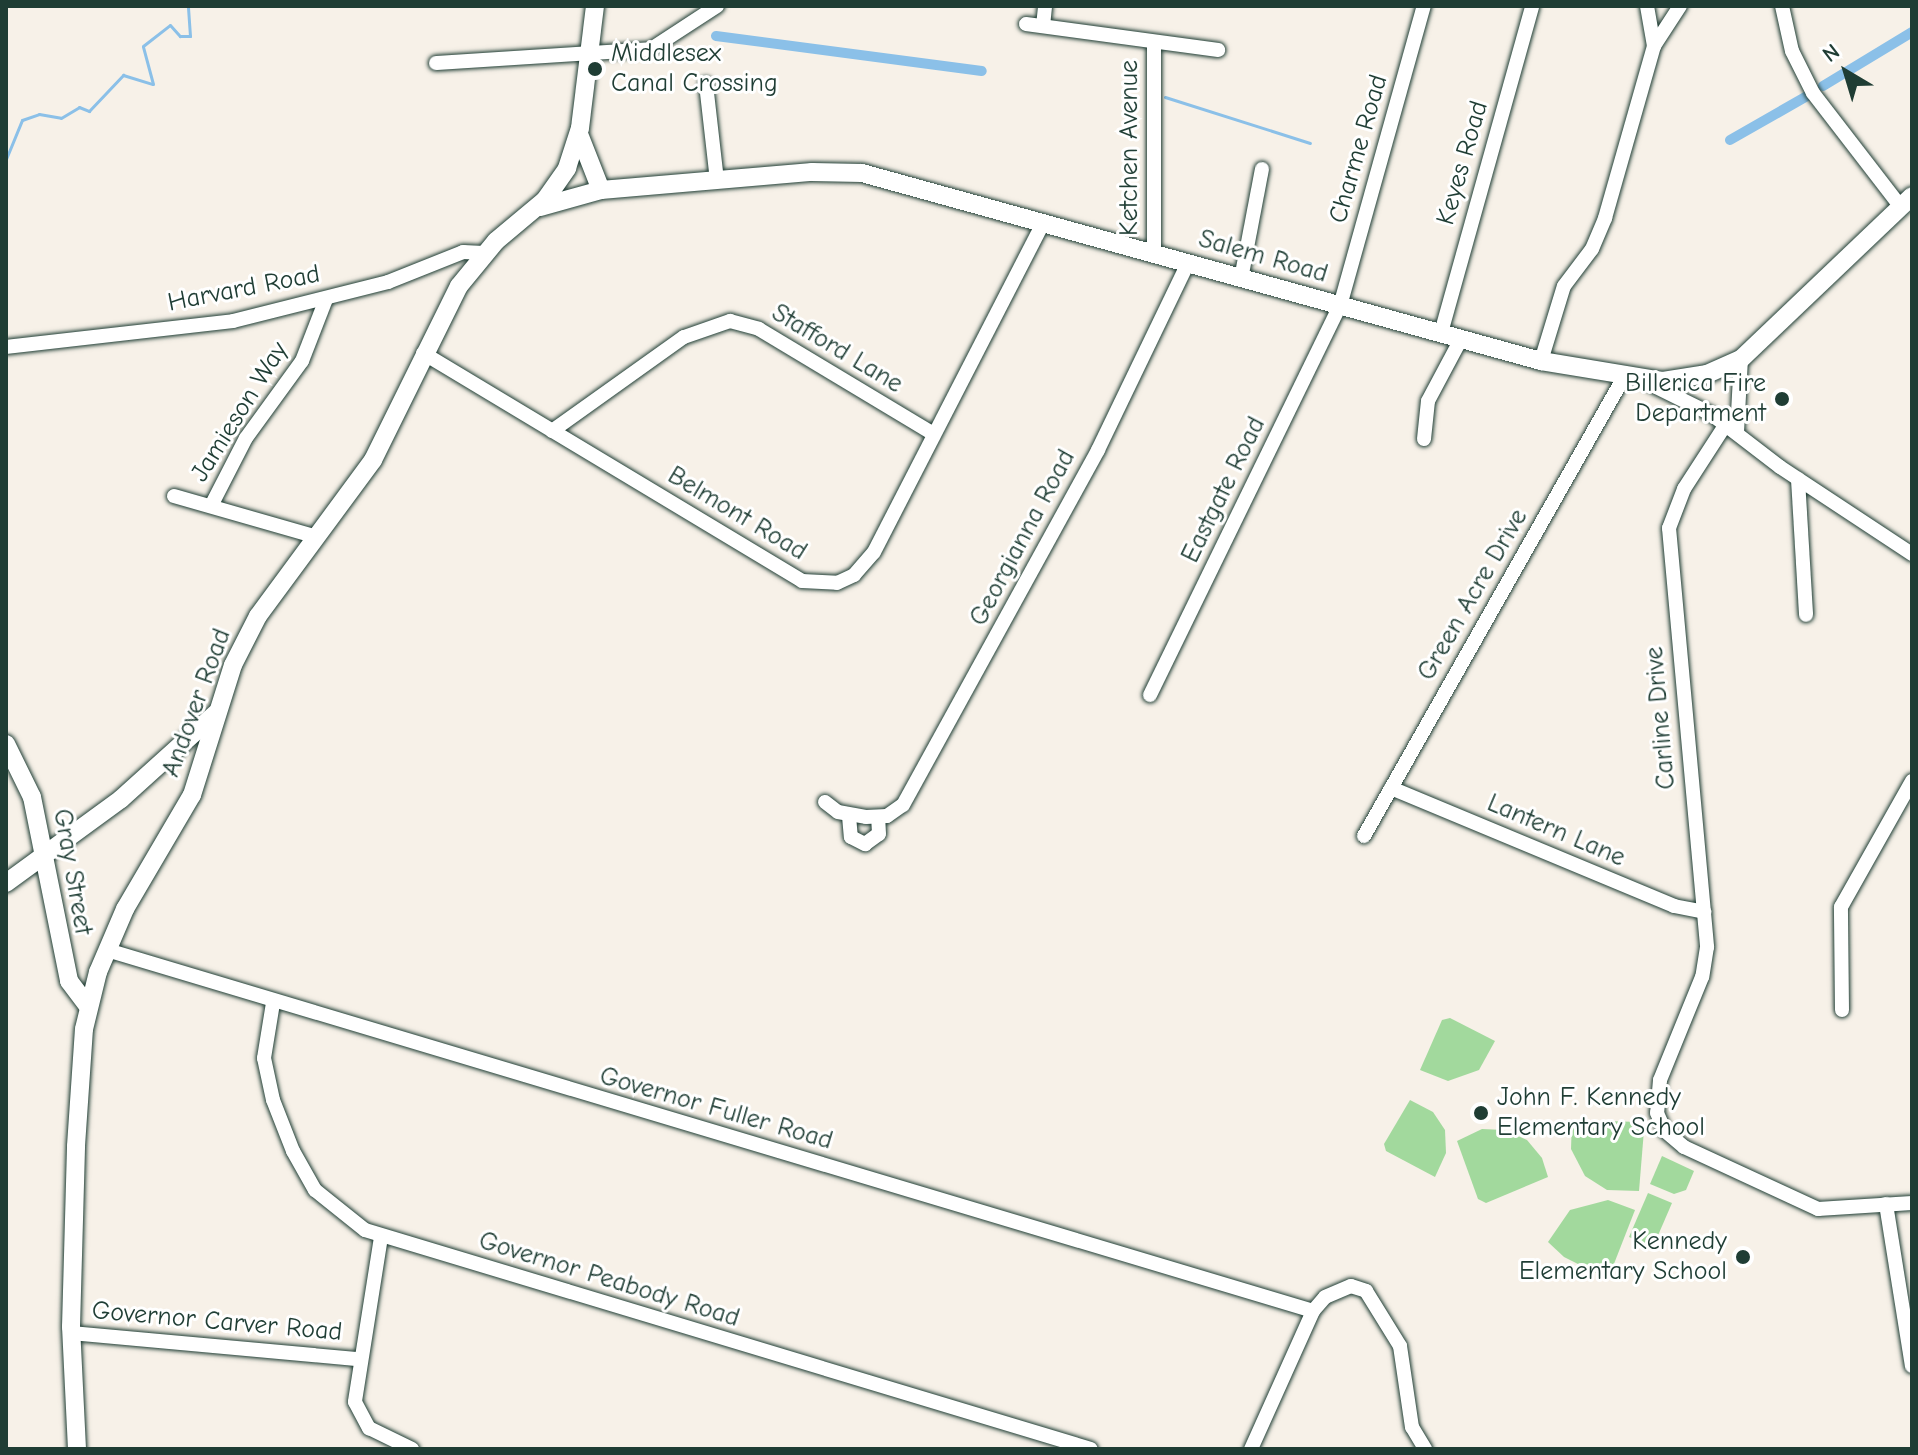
<!DOCTYPE html>
<style>
body{margin:0}
#map{position:relative;width:1918px;height:1455px;overflow:hidden;background:#f7f1e8;font-family:"Comic Neue",sans-serif}
div>[style]{position:absolute}
.green>*{inset:0;background:#a2d99d}
.stream>*{height:3px;margin:-1.5px;padding:0 1.5px;transform-origin:1.5px;border-radius:1.5px;background:#8bc0e8}
.canal>*{height:10px;margin:-5px;padding:0 5px;transform-origin:5px;border-radius:5px;background:#8bc0e8}
.roads{filter:drop-shadow(0 0 2px #1f3d34) drop-shadow(0 0 2px #1f3d34)}
.minor>*{height:14px;margin:-7px;padding:0 7px;transform-origin:7px;border-radius:7px;background:#fff}
.major>*{height:18px;margin:-9px;padding:0 9px;transform-origin:9px;border-radius:9px;background:#fff}
.dots>*{width:22px;height:22px;translate:-50% -50%;box-sizing:border-box;border:4px solid #fff;border-radius:50%}
span{translate:-50% -50%;white-space:nowrap;text-align:center;line-height:1.15;-webkit-text-stroke:6px #fff;paint-order:stroke}
.poi-label{font-size:26px;color:#1f3d34}
.left{translate:0 -50%;text-align:left}
.right{translate:-100% -50%;text-align:right}
.street-label{font-size:26px;color:#1f3d34}
.frame{position:absolute;inset:0;border:8px solid #1f3d34;pointer-events:none}
.north{position:absolute;left:1806px;top:32px;width:80px;height:80px;-webkit-text-stroke:6px #fff;paint-order:stroke;rotate:322deg;font-size:22px;font-weight:700;line-height:32px;text-align:center;color:#1f3d34}
.north::after{content:'';display:block;margin:auto;width:28px;height:36px;background:#1f3d34;clip-path:polygon(50% 0,100% 100%,50% 72%,0 100%)}
</style>
<div id="map">
<div class="green">
<i style="clip-path:polygon(1450px 1018px,1495px 1041px,1479px 1070px,1448px 1081px,1420px 1070px,1442px 1020px)"></i>
<i style="clip-path:polygon(1410px 1100px,1433px 1112px,1445px 1130px,1446px 1153px,1435px 1177px,1386px 1151px,1384px 1144px)"></i>
<i style="clip-path:polygon(1572px 1120px,1639px 1122px,1644px 1130px,1639px 1191px,1607px 1190px,1585px 1176px,1571px 1149px)"></i>
<i style="clip-path:polygon(1482px 1129px,1504px 1130px,1527px 1140px,1542px 1158px,1548px 1177px,1486px 1203px,1478px 1199px,1457px 1141px)"></i>
<i style="clip-path:polygon(1662px 1156px,1694px 1171px,1686px 1190px,1674px 1194px,1650px 1184px)"></i>
<i style="clip-path:polygon(1648px 1193px,1672px 1203px,1653px 1247px,1629px 1237px)"></i>
<i style="clip-path:polygon(1608px 1200px,1635px 1210px,1610px 1274px,1602px 1276px,1564px 1257px,1548px 1242px,1570px 1210px)"></i>
</div>
<div class="stream">
<i style="left:1165px;top:97px;width:152px;rotate:17.6deg"></i>
<i style="left:6px;top:159px;width:42px;rotate:-67.7deg"></i>
<i style="left:22px;top:120px;width:18px;rotate:-19deg"></i>
<i style="left:39px;top:114px;width:22px;rotate:10deg"></i>
<i style="left:61px;top:118px;width:21px;rotate:-31deg"></i>
<i style="left:79px;top:107px;width:11px;rotate:22deg"></i>
<i style="left:89px;top:111px;width:50px;rotate:-46.6deg"></i>
<i style="left:123px;top:75px;width:31px;rotate:17deg"></i>
<i style="left:153px;top:84px;width:39px;rotate:-105deg"></i>
<i style="left:143px;top:46px;width:34px;rotate:-38deg"></i>
<i style="left:170px;top:25px;width:15px;rotate:48deg"></i>
<i style="left:180px;top:36px;width:10px"></i>
<i style="left:190px;top:36px;width:30px;rotate:-94deg"></i>
</div>
<div class="canal">
<i style="left:716px;top:36px;width:268px;rotate:7.5deg"></i>
<i style="left:1823px;top:86px;width:104px;rotate:-31.2deg"></i>
<i style="left:1730px;top:140px;width:89px;rotate:-29.7deg"></i>
</div>
<div class="roads">
<div class="minor">
<i style="left:1647px;top:6px;width:41px;rotate:80.1deg"></i>
<i style="left:1654px;top:46px;width:48px;rotate:-57deg"></i>
<i style="left:1782px;top:6px;width:46px;rotate:77.5deg"></i>
<i style="left:1792px;top:51px;width:47px;rotate:63.4deg"></i>
<i style="left:1813px;top:93px;width:143px;rotate:52.4deg"></i>
<i style="left:1026px;top:24px;width:194px;rotate:7.7deg"></i>
<i style="left:1043px;top:26px;width:20px;rotate:-84deg"></i>
<i style="left:436px;top:63px;width:215px;rotate:-3.7deg"></i>
<i style="left:651px;top:49px;width:79px;rotate:-33.1deg"></i>
<i style="left:706px;top:84px;width:97px;rotate:83.5deg"></i>
<i style="left:1154px;top:254px;width:211px;rotate:-90deg"></i>
<i style="left:1241px;top:279px;width:112px;rotate:-79.2deg"></i>
<i style="left:1441px;top:333px;width:339px;rotate:-74.4deg"></i>
<i style="left:6px;top:347px;width:228px;rotate:-6.5deg"></i>
<i style="left:233px;top:321px;width:160px;rotate:-14.1deg"></i>
<i style="left:388px;top:282px;width:81px;rotate:-21.8deg"></i>
<i style="left:463px;top:252px;width:21px;rotate:3deg"></i>
<i style="left:423px;top:353px;width:442px;rotate:31deg"></i>
<i style="left:802px;top:581px;width:35px;rotate:3deg"></i>
<i style="left:837px;top:583px;width:19px;rotate:-25deg"></i>
<i style="left:854px;top:575px;width:30px;rotate:-49deg"></i>
<i style="left:874px;top:552px;width:370px;rotate:-62.8deg"></i>
<i style="left:1541px;top:361px;width:78px;rotate:-73deg"></i>
<i style="left:1564px;top:286px;width:46px;rotate:-52.9deg"></i>
<i style="left:1592px;top:249px;width:34px;rotate:-67deg"></i>
<i style="left:1605px;top:218px;width:179px;rotate:-74.1deg"></i>
<i style="left:1648px;top:383px;width:70px;rotate:26.2deg"></i>
<i style="left:1711px;top:414px;width:87px;rotate:37.5deg"></i>
<i style="left:1780px;top:467px;width:158px;rotate:33.4deg"></i>
<i style="left:1726px;top:424px;width:77px;rotate:122.9deg"></i>
<i style="left:1684px;top:489px;width:42px;rotate:111deg"></i>
<i style="left:1669px;top:528px;width:421px;rotate:84.8deg"></i>
<i style="left:1707px;top:947px;width:30px;rotate:99deg"></i>
<i style="left:1702px;top:977px;width:111px;rotate:112.2deg"></i>
<i style="left:1660px;top:1080px;width:33px;rotate:95deg"></i>
<i style="left:1657px;top:1113px;width:20px;rotate:66deg"></i>
<i style="left:1665px;top:1131px;width:25px;rotate:40deg"></i>
<i style="left:1684px;top:1147px;width:148px;rotate:24.8deg"></i>
<i style="left:1818px;top:1209px;width:94px;rotate:-3.7deg"></i>
<i style="left:552px;top:431px;width:162px;rotate:-35.5deg"></i>
<i style="left:684px;top:337px;width:49px;rotate:-19.2deg"></i>
<i style="left:730px;top:321px;width:30px;rotate:15deg"></i>
<i style="left:759px;top:329px;width:204px;rotate:31deg"></i>
<i style="left:1737px;top:432px;width:73px;rotate:-86.9deg"></i>
<i style="left:1424px;top:439px;width:38px;rotate:-84deg"></i>
<i style="left:1428px;top:401px;width:70px;rotate:-62deg"></i>
<i style="left:1798px;top:479px;width:136px;rotate:86.6deg"></i>
<i style="left:174px;top:496px;width:149px;rotate:16deg"></i>
<i style="left:211px;top:506px;width:76px;rotate:-62.8deg"></i>
<i style="left:246px;top:438px;width:95px;rotate:-54deg"></i>
<i style="left:302px;top:361px;width:66px;rotate:-68.8deg"></i>
<i style="left:1150px;top:695px;width:433px;rotate:-64deg"></i>
<i style="left:1340px;top:306px;width:312px;rotate:-74.4deg"></i>
<i style="left:1391px;top:788px;width:307px;rotate:22.6deg"></i>
<i style="left:1674px;top:906px;width:31px;rotate:11deg"></i>
<i style="left:825px;top:802px;width:16px;rotate:38deg"></i>
<i style="left:838px;top:812px;width:28px;rotate:10deg"></i>
<i style="left:866px;top:817px;width:21px;rotate:-3deg"></i>
<i style="left:887px;top:816px;width:19px;rotate:-35deg"></i>
<i style="left:903px;top:805px;width:405px;rotate:-61.2deg"></i>
<i style="left:1098px;top:450px;width:208px;rotate:-64.3deg"></i>
<i style="left:849px;top:816px;width:21px;rotate:85deg"></i>
<i style="left:851px;top:837px;width:16px;rotate:27deg"></i>
<i style="left:865px;top:844px;width:17px;rotate:-36deg"></i>
<i style="left:879px;top:834px;width:17px;rotate:-93deg"></i>
<i style="left:1364px;top:836px;width:528px;rotate:-60.47deg"></i>
<i style="left:107px;top:950px;width:1259px;rotate:16.66deg"></i>
<i style="left:273px;top:1003px;width:56px;rotate:99.3deg"></i>
<i style="left:264px;top:1058px;width:43px;rotate:77.9deg"></i>
<i style="left:273px;top:1100px;width:55px;rotate:68.6deg"></i>
<i style="left:293px;top:1151px;width:45px;rotate:60.6deg"></i>
<i style="left:315px;top:1190px;width:64px;rotate:38.7deg"></i>
<i style="left:365px;top:1230px;width:758px;rotate:16.79deg"></i>
<i style="left:1842px;top:1010px;width:103px;rotate:-90.6deg"></i>
<i style="left:1841px;top:907px;width:145px;rotate:-60.6deg"></i>
<i style="left:1886px;top:1204px;width:164px;rotate:80.9deg"></i>
<i style="left:381px;top:1237px;width:167px;rotate:99deg"></i>
<i style="left:355px;top:1402px;width:30px;rotate:62deg"></i>
<i style="left:369px;top:1428px;width:48px;rotate:26deg"></i>
<i style="left:71px;top:1333px;width:289px;rotate:5.2deg"></i>
<i style="left:1251px;top:1449px;width:151px;rotate:-65.8deg"></i>
<i style="left:1313px;top:1311px;width:18px;rotate:-49deg"></i>
<i style="left:1325px;top:1297px;width:28px;rotate:-23deg"></i>
<i style="left:1351px;top:1286px;width:16px;rotate:18deg"></i>
<i style="left:1366px;top:1291px;width:65px;rotate:58.3deg"></i>
<i style="left:1400px;top:1346px;width:82px;rotate:81.6deg"></i>
<i style="left:1412px;top:1427px;width:26px;rotate:59deg"></i>
</div>
<div class="major">
<i style="left:579px;top:134px;width:60px;rotate:68.6deg"></i>
<i style="left:540px;top:207px;width:63px;rotate:-15.6deg"></i>
<i style="left:601px;top:190px;width:212px;rotate:-4.9deg"></i>
<i style="left:812px;top:172px;width:50px;rotate:1.1deg"></i>
<i style="left:862px;top:173px;width:705px;rotate:15.48deg"></i>
<i style="left:1541px;top:361px;width:124px;rotate:9.3deg"></i>
<i style="left:1663px;top:381px;width:45px;rotate:-9deg"></i>
<i style="left:1707px;top:374px;width:37px;rotate:-24deg"></i>
<i style="left:1741px;top:359px;width:236px;rotate:-43.6deg"></i>
<i style="left:6px;top:744px;width:59px;rotate:63.9deg"></i>
<i style="left:32px;top:797px;width:188px;rotate:78.6deg"></i>
<i style="left:69px;top:981px;width:31px;rotate:53deg"></i>
<i style="left:6px;top:883px;width:142px;rotate:-36.1deg"></i>
<i style="left:121px;top:799px;width:127px;rotate:-42.1deg"></i>
<i style="left:77px;top:1449px;width:122px;rotate:-92.8deg"></i>
<i style="left:71px;top:1327px;width:181px;rotate:-88.4deg"></i>
<i style="left:76px;top:1146px;width:117px;rotate:-86.1deg"></i>
<i style="left:84px;top:1029px;width:59px;rotate:-76.2deg"></i>
<i style="left:98px;top:972px;width:69px;rotate:-66.8deg"></i>
<i style="left:125px;top:909px;width:132px;rotate:-59.6deg"></i>
<i style="left:192px;top:795px;width:136px;rotate:-72.5deg"></i>
<i style="left:233px;top:665px;width:55px;rotate:-63deg"></i>
<i style="left:258px;top:616px;width:194px;rotate:-53.6deg"></i>
<i style="left:373px;top:460px;width:194px;rotate:-63.7deg"></i>
<i style="left:459px;top:286px;width:58px;rotate:-50.6deg"></i>
<i style="left:496px;top:241px;width:64px;rotate:-39.9deg"></i>
<i style="left:545px;top:200px;width:39px;rotate:-55deg"></i>
<i style="left:567px;top:168px;width:42px;rotate:-72deg"></i>
<i style="left:580px;top:128px;width:123px;rotate:-83deg"></i>
</div>
</div>
<div class="dots">
<i style="left:595px;top:69px;background:#1f3d34"></i>
<i style="left:1782px;top:399px;background:#1f3d34"></i>
<i style="left:1481px;top:1113px;background:#1f3d34"></i>
<i style="left:1743px;top:1257px;background:#1f3d34"></i>
</div>
<div class="poi-label">
<span class="left" style="left:611px;top:69px">Middlesex<br>Canal Crossing</span>
<span class="right" style="left:1766px;top:399px">Billerica Fire<br>Department</span>
<span class="left" style="left:1497px;top:1113px">John F. Kennedy<br>Elementary School</span>
<span class="right" style="left:1727px;top:1257px">Kennedy<br>Elementary School</span>
</div>
<div class="street-label">
<span style="left:1130px;top:148px;rotate:-90deg">Ketchen Avenue</span>
<span style="left:1359px;top:149px;rotate:-74deg">Charme Road</span>
<span style="left:1463px;top:163px;rotate:-74deg">Keyes Road</span>
<span style="left:1263px;top:257px;rotate:16deg">Salem Road</span>
<span style="left:244px;top:289px;rotate:-11deg">Harvard Road</span>
<span style="left:837px;top:349px;rotate:31deg">Stafford Lane</span>
<span style="left:240px;top:412px;rotate:-58deg">Jamieson Way</span>
<span style="left:1224px;top:490px;rotate:-64deg">Eastgate Road</span>
<span style="left:737px;top:514px;rotate:31deg">Belmont Road</span>
<span style="left:1023px;top:538px;rotate:-62deg">Georgianna Road</span>
<span style="left:1473px;top:595px;rotate:-60deg">Green Acre Drive</span>
<span style="left:197px;top:703px;rotate:-70deg">Andover Road</span>
<span style="left:1661px;top:718px;rotate:-95deg">Carline Drive</span>
<span style="left:1556px;top:831px;rotate:23deg">Lantern Lane</span>
<span style="left:72px;top:872px;rotate:80deg">Gray Street</span>
<span style="left:716px;top:1109px;rotate:16deg">Governor Fuller Road</span>
<span style="left:609px;top:1280px;rotate:17deg">Governor Peabody Road</span>
<span style="left:217px;top:1322px;rotate:5deg">Governor Carver Road</span>
</div>
<div class="frame"></div>
<div class="north">N</div>
</div>
